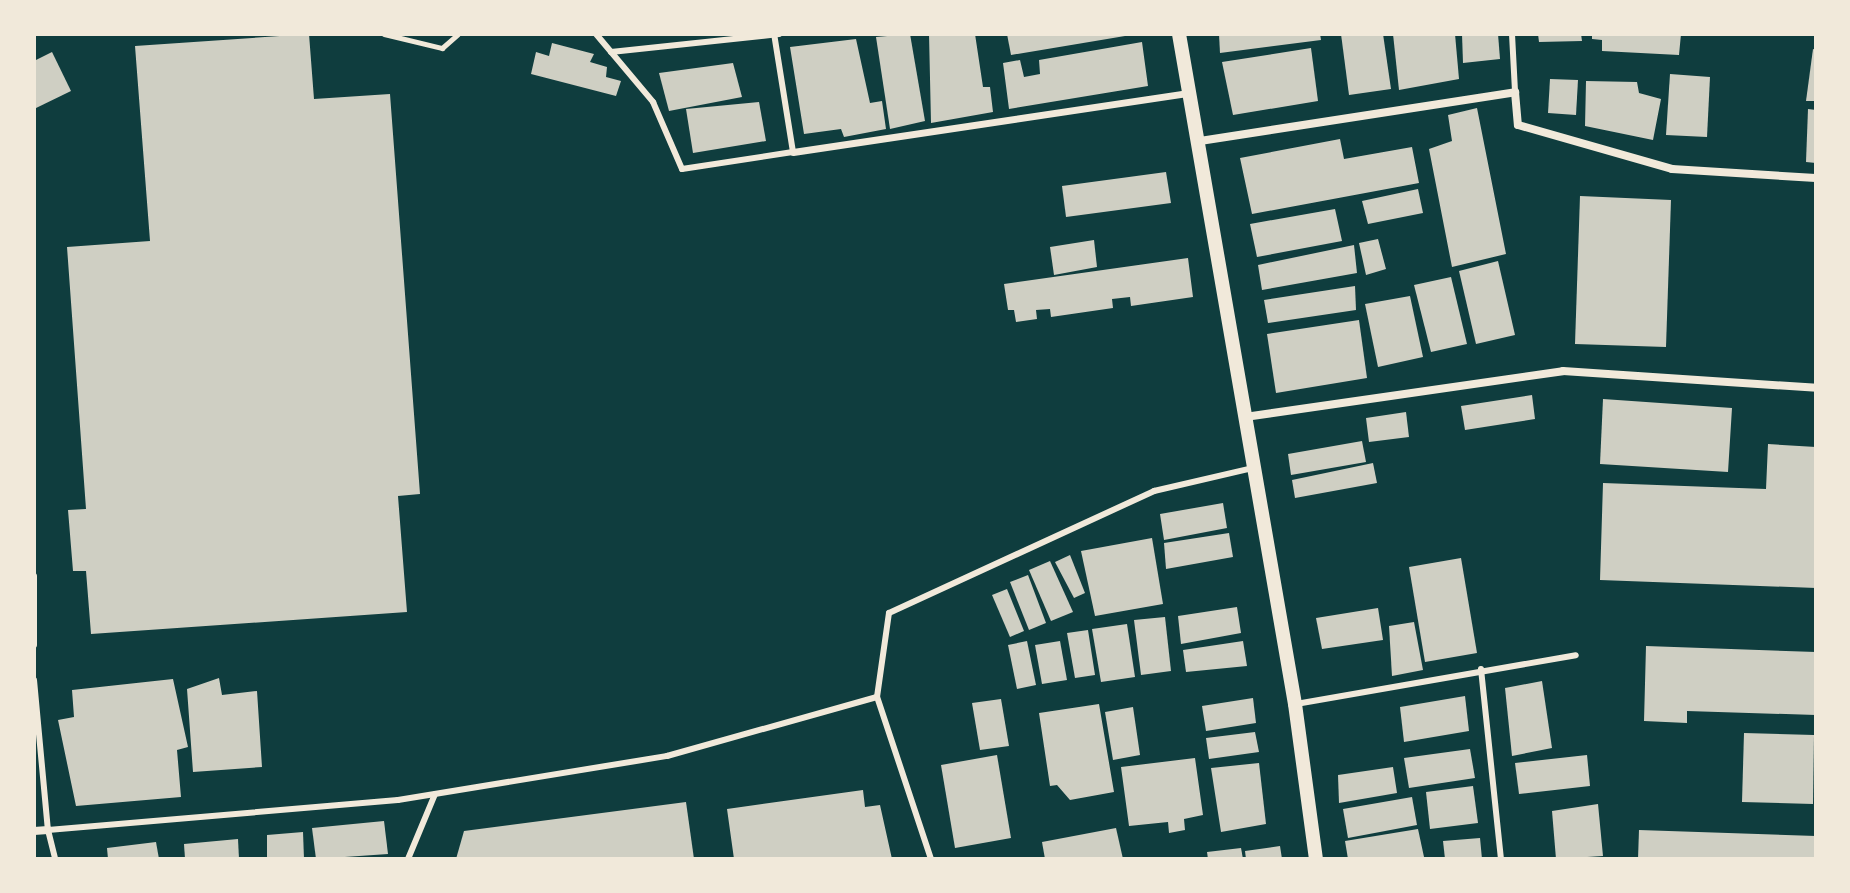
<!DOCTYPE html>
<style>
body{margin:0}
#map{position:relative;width:1850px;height:893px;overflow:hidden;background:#0f3d3e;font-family:"Playfair Display",serif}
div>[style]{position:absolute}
.building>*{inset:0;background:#cfcfc3}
.path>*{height:5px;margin:-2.5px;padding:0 2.5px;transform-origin:2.5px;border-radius:2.5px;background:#f1e9da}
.service>*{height:6px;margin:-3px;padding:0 3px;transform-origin:3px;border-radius:3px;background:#f1e9da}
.pedestrian>*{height:7px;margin:-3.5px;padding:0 3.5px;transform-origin:3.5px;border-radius:3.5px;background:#f1e9da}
.minor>*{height:8px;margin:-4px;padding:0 4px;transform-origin:4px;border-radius:4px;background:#f1e9da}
.tertiary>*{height:14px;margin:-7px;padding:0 7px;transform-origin:7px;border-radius:7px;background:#f1e9da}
span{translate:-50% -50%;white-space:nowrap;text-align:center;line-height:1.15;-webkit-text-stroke:8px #f1e9da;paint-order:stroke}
.frame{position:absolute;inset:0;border:36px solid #f1e9da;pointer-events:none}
</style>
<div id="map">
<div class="building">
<i style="clip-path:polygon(309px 34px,314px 99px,390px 94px,420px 494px,398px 496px,407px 612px,91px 634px,86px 571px,73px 571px,68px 510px,86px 509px,67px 247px,150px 241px,135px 46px)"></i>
<i style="clip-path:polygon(910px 34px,925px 121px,890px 129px,876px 37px)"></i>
<i style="clip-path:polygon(929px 34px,975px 34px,983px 87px,990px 87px,993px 112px,931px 123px)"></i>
<i style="clip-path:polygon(1007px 34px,1125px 34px,1125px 36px,1011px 55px)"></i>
<i style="clip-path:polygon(1219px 34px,1320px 34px,1321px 40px,1220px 53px)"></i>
<i style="clip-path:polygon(1341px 34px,1383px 34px,1391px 89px,1349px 95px)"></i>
<i style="clip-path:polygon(1393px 34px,1455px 34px,1459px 79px,1399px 90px)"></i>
<i style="clip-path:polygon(1462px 34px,1498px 34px,1500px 59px,1463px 63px)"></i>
<i style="clip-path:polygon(1538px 34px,1581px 34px,1582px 41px,1539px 42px)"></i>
<i style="clip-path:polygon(1592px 34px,1681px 34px,1679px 55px,1602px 51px,1602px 40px,1592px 39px)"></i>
<i style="clip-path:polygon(856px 39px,870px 103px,882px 101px,886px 129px,844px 137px,841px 129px,804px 134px,790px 47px)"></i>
<i style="clip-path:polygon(1142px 42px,1148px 86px,1009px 109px,1003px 63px,1020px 60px,1024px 77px,1040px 74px,1039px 60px)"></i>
<i style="clip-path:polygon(552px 43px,594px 54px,590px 62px,607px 67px,606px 77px,621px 81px,616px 96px,531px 74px,536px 52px,549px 56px)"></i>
<i style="clip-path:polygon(1311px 48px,1318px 101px,1233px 115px,1222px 62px)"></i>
<i style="clip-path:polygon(1813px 49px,1816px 50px,1816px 101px,1806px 101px)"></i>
<i style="clip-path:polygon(52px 52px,71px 91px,34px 109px,34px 61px)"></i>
<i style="clip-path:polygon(733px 63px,742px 97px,669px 111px,659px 73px)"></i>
<i style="clip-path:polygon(1670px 74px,1710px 77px,1707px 137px,1666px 135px)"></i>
<i style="clip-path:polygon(1550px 79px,1578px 80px,1576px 115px,1548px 113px)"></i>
<i style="clip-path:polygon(1586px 81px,1637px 82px,1639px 93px,1661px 99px,1653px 140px,1585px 126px)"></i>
<i style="clip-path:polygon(759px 102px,766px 141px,693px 153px,686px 109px)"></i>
<i style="clip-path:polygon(1477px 108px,1506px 254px,1452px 267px,1429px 149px,1452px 141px,1448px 115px)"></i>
<i style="clip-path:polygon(1808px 109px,1816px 110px,1816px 163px,1806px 162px)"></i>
<i style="clip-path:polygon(1340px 139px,1344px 159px,1412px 147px,1419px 183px,1252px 214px,1240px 158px)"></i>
<i style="clip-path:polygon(1166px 172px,1171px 203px,1066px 217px,1062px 186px)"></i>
<i style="clip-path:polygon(1418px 189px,1423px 213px,1368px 224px,1362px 201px)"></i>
<i style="clip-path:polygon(1580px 196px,1671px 200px,1666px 347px,1575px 344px)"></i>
<i style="clip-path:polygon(1335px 209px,1342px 241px,1257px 257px,1250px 224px)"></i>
<i style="clip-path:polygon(1378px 239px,1386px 269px,1366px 275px,1359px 243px)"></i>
<i style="clip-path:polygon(1094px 240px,1097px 267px,1054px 275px,1050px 247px)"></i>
<i style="clip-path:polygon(1354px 245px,1357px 273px,1262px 290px,1258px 265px)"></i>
<i style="clip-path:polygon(1188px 258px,1193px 297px,1131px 306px,1130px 297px,1112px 299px,1113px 308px,1051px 317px,1050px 309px,1036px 310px,1037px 319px,1016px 322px,1014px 310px,1008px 310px,1004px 284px)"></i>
<i style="clip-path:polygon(1498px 261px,1515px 335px,1476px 344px,1459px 271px)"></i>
<i style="clip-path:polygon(1451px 277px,1467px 344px,1431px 352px,1414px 285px)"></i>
<i style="clip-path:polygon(1355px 286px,1356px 310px,1268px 323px,1264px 300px)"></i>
<i style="clip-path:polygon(1410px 296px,1423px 357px,1378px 367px,1365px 304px)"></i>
<i style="clip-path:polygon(1359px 320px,1367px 378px,1276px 393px,1267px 334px)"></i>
<i style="clip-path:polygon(1532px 395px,1535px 419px,1465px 430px,1461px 406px)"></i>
<i style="clip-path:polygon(1603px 399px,1732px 408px,1728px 472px,1600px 464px)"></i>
<i style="clip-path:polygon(1406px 412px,1409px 437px,1369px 442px,1366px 418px)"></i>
<i style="clip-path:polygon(1362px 441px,1366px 462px,1291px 475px,1288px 454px)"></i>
<i style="clip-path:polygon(1768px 444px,1816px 447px,1816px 588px,1600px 580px,1603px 483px,1766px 489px)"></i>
<i style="clip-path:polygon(1373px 463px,1377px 483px,1295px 498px,1292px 480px)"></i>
<i style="clip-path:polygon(1223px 503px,1227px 528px,1164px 540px,1160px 514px)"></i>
<i style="clip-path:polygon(1229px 533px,1233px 557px,1166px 569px,1164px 543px)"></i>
<i style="clip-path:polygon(1152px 538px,1163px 604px,1095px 616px,1081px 551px)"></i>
<i style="clip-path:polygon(1070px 555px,1085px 593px,1074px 598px,1055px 562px)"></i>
<i style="clip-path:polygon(1461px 558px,1477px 653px,1425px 662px,1409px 567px)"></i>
<i style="clip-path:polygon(1050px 561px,1073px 612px,1051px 621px,1029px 570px)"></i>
<i style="clip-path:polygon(1028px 575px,1046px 623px,1029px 630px,1010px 582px)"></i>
<i style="clip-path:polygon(1007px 589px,1024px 631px,1010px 637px,992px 595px)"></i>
<i style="clip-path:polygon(1237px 607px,1241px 633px,1181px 644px,1178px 616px)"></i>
<i style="clip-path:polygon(1378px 608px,1383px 640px,1322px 649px,1316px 618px)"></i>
<i style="clip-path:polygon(1165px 617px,1171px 671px,1141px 675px,1134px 620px)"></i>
<i style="clip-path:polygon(1414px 622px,1423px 670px,1392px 676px,1389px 626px)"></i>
<i style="clip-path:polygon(1127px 624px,1135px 677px,1101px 682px,1092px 629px)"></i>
<i style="clip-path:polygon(1088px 630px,1095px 675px,1075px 678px,1067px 633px)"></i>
<i style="clip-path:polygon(1027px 641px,1036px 685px,1017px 689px,1008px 645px)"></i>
<i style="clip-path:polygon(1060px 641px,1067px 680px,1042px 684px,1035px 645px)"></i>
<i style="clip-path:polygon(1243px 641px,1247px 666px,1186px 672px,1183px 650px)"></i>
<i style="clip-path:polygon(1646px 646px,1816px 652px,1816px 715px,1687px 711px,1687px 723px,1644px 721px)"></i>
<i style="clip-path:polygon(219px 678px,222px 695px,257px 691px,262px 767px,193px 772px,187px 689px)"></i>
<i style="clip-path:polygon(173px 679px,188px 747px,177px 750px,181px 797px,76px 806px,58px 720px,74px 717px,72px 690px)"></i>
<i style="clip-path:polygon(1542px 681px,1552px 748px,1512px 756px,1505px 688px)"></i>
<i style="clip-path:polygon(1465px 696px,1469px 731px,1404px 742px,1400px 707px)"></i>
<i style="clip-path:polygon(1253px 698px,1256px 723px,1206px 731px,1202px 706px)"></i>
<i style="clip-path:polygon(1001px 699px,1009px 746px,980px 750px,972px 703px)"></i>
<i style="clip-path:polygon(1099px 704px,1114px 792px,1070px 800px,1057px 785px,1050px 786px,1039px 713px)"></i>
<i style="clip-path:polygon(1133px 707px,1140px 755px,1113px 760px,1105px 712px)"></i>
<i style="clip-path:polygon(1255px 732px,1259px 752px,1209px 759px,1206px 738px)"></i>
<i style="clip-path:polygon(1744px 733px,1814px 735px,1813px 804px,1742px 802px)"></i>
<i style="clip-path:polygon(1470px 749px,1475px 778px,1409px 788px,1404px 758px)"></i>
<i style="clip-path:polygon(997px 755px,1011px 838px,955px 848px,941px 765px)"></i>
<i style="clip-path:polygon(1587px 755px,1590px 786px,1519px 794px,1515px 763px)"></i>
<i style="clip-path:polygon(1195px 758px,1203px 815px,1184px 819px,1185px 830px,1169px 833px,1168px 822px,1129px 826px,1121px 767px)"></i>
<i style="clip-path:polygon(1259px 763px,1266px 824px,1221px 832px,1211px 768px)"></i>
<i style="clip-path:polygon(1393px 767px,1397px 793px,1339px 803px,1338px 775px)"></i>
<i style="clip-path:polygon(1473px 786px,1478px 823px,1430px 829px,1426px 792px)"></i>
<i style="clip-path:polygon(863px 790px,865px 807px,880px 805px,892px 859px,734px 859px,727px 809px)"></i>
<i style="clip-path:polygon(1412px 797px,1417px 825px,1348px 838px,1343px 809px)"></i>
<i style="clip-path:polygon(686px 802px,694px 859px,456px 859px,464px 831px)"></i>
<i style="clip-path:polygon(1598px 804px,1603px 856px,1556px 859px,1552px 811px)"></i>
<i style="clip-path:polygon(384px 821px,388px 854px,316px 859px,312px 828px)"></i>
<i style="clip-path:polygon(1116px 828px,1123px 859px,1045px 859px,1042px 842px)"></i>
<i style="clip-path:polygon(1418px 829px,1424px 857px,1348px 859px,1345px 841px)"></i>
<i style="clip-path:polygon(1639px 830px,1816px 836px,1816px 859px,1638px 859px)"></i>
<i style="clip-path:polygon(303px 832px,304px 859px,267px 859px,267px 835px)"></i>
<i style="clip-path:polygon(1480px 838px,1482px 859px,1445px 859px,1443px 841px)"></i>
<i style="clip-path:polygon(238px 839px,239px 859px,185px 859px,184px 844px)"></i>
<i style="clip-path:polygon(156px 842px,159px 859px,108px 859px,107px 848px)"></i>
<i style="clip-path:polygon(1280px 846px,1282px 859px,1246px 859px,1245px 851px)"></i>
<i style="clip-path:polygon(1241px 848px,1243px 859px,1208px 859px,1207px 852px)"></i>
</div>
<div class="path">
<i style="left:384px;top:34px;width:60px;rotate:13.6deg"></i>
<i style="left:442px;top:48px;width:21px;rotate:-41deg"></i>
</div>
<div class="service">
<i style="left:596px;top:34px;width:89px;rotate:50deg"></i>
<i style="left:653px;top:102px;width:73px;rotate:66.6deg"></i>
<i style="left:682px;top:169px;width:112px;rotate:-8.7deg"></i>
<i style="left:793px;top:152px;width:120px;rotate:-99.1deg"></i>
<i style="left:1512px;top:34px;width:58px;rotate:87deg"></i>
<i style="left:611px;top:52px;width:169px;rotate:-6.1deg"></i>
<i style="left:34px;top:576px;width:69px;rotate:90deg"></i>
<i style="left:1481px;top:669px;width:191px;rotate:84deg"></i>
<i style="left:34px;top:680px;width:151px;rotate:84.7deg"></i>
<i style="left:48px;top:830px;width:30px;rotate:76deg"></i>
<i style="left:1296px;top:704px;width:284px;rotate:-9.9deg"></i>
<i style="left:48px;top:830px;width:351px;rotate:-4.9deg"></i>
<i style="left:398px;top:800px;width:273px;rotate:-9.3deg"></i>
<i style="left:667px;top:756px;width:218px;rotate:-15.7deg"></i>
<i style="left:408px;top:859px;width:70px;rotate:-67.4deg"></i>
<i style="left:931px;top:859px;width:171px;rotate:-108.4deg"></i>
<i style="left:877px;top:697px;width:85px;rotate:-81.9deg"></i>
<i style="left:889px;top:613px;width:292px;rotate:-24.7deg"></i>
<i style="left:1154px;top:491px;width:102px;rotate:-13.1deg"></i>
</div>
<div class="pedestrian">
<i style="left:793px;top:152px;width:400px;rotate:-8.5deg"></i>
</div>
<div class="minor">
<i style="left:1200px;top:141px;width:319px;rotate:-8.8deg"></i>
<i style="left:1515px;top:92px;width:33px;rotate:85deg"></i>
<i style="left:1518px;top:125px;width:160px;rotate:15.9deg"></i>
<i style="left:1672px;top:169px;width:144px;rotate:3.6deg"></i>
<i style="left:1245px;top:417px;width:321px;rotate:-8.2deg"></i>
<i style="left:1563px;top:371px;width:254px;rotate:3.8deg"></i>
<i style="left:34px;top:831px;width:14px;rotate:-4deg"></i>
</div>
<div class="tertiary">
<i style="left:1179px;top:34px;width:680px;rotate:80.18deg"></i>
<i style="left:1295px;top:704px;width:156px;rotate:82.3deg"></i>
</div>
<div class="frame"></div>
</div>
